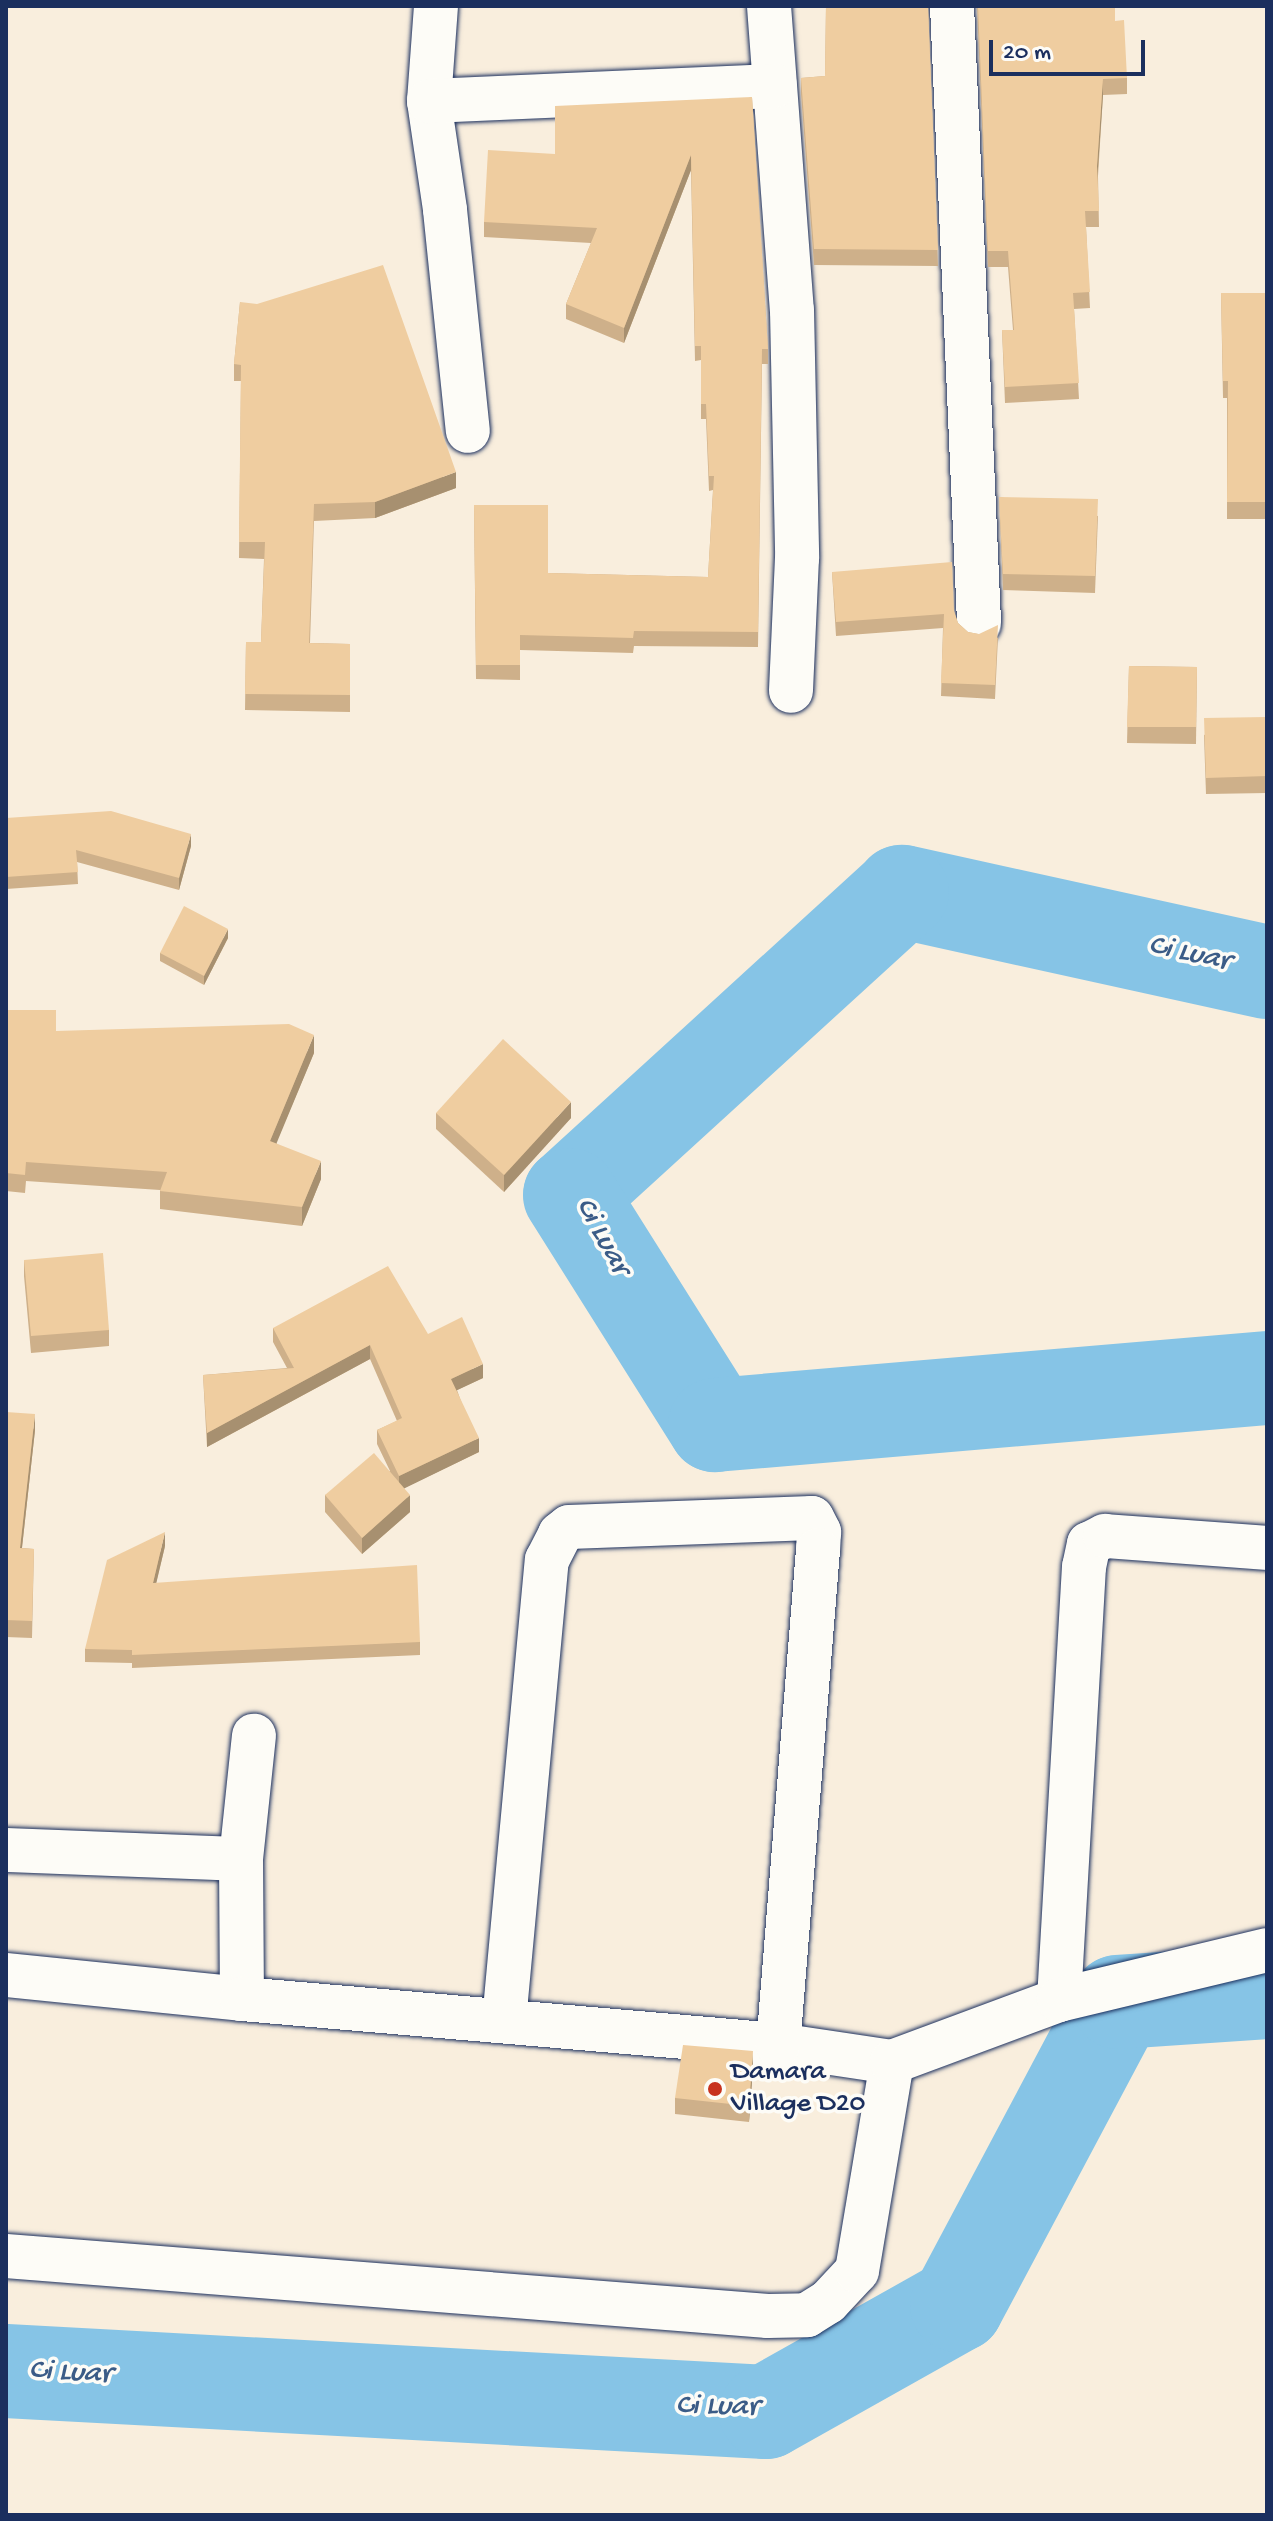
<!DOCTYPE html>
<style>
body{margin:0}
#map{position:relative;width:1273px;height:2521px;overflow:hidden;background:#f9eedd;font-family:"Gochi Hand",sans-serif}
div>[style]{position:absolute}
.river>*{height:94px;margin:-47px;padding:0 47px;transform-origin:47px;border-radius:47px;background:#86c4e6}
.roads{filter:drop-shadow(0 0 2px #1b2f5e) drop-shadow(0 0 2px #1b2f5e)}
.street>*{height:44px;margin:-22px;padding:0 22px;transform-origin:22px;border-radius:22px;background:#fdfcf7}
.wall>*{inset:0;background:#ceb08a}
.shaded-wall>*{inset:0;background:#a79070}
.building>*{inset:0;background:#efcda0}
.dots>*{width:22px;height:22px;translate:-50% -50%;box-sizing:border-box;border:4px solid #fdfcf7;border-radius:50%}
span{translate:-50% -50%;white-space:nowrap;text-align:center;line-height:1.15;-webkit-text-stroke:7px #fdfcf7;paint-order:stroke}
.poi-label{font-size:28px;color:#1b2f5e}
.left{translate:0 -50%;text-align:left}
.water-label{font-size:30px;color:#3b5c87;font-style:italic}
.frame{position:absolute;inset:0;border:8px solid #1b2f5e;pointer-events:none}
.scale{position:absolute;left:989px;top:40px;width:156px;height:36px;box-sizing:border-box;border:4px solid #1b2f5e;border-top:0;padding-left:10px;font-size:24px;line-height:28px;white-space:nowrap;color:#1b2f5e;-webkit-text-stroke:6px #fdfcf7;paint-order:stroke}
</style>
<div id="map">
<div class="river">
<i style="left:1267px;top:972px;width:374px;rotate:-167.6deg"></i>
<i style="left:902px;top:892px;width:449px;rotate:137.6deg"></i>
<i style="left:570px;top:1195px;width:272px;rotate:57.8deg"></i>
<i style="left:715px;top:1425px;width:554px;rotate:-4.87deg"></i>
<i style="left:6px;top:2371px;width:761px;rotate:3.09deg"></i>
<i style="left:766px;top:2412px;width:219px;rotate:-29.3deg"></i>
<i style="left:957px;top:2305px;width:343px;rotate:-62deg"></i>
<i style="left:1118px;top:2002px;width:149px;rotate:-3.8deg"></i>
</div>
<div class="roads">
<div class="street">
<i style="left:436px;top:6px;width:95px;rotate:94.2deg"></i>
<i style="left:429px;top:101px;width:110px;rotate:81.6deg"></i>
<i style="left:445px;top:210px;width:222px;rotate:84.1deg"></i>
<i style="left:769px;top:6px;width:305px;rotate:85.7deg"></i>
<i style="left:792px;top:310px;width:248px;rotate:88.8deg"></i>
<i style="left:797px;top:558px;width:133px;rotate:92.6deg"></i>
<i style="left:952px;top:6px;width:618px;rotate:87.49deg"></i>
<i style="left:429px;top:101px;width:346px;rotate:-2.5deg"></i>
<i style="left:6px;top:1850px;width:235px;rotate:2.2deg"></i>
<i style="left:241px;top:1859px;width:140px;rotate:89.6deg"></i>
<i style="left:241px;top:1859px;width:124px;rotate:-84deg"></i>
<i style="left:6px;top:1975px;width:237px;rotate:5.8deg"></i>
<i style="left:242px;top:1999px;width:538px;rotate:4.91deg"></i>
<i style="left:778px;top:2045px;width:115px;rotate:8.5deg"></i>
<i style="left:1059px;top:2000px;width:434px;rotate:-86.7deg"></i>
<i style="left:1084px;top:1567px;width:24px;rotate:-78deg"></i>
<i style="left:1089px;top:1544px;width:18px;rotate:-27deg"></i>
<i style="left:1105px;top:1536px;width:162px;rotate:4.2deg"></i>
<i style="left:504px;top:2021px;width:463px;rotate:-84.7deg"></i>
<i style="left:547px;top:1560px;width:29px;rotate:-63deg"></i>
<i style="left:560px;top:1534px;width:11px;rotate:-38deg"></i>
<i style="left:569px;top:1527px;width:243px;rotate:-2.1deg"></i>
<i style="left:812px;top:1518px;width:16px;rotate:63deg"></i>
<i style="left:819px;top:1532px;width:18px;rotate:93deg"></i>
<i style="left:818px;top:1550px;width:497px;rotate:94.6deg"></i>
<i style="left:6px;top:2256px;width:764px;rotate:4.5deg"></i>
<i style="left:768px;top:2316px;width:39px;rotate:-1deg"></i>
<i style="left:807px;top:2315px;width:25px;rotate:-32deg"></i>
<i style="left:828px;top:2302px;width:42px;rotate:-46.9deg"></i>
<i style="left:857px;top:2271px;width:212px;rotate:-80.5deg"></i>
<i style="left:892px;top:2062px;width:178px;rotate:-20.4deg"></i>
<i style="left:1059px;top:2000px;width:214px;rotate:-13.5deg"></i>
</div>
</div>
<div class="wall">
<i style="clip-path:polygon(811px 6px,928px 6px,938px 266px,814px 265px,801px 94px,801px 78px,825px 76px,826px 6px)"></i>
<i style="clip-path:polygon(977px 6px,1115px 6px,1115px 21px,1127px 78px,1127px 94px,1103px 95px,1098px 176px,1099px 227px,1086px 227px,1090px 308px,1074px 309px,1079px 399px,1005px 403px,1002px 330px,1013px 330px,1008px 267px,988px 267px)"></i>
<i style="clip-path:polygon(752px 97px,768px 349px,768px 364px,762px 364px,758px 647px,634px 646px,633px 653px,520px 650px,520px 680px,476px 679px,474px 505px,548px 573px,708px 577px,713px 490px,709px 491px,706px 419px,701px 419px,701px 360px,695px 361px,691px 170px,624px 343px,566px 319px,566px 304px,591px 243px,484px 237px,484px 222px,555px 154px)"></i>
<i style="clip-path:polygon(1221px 293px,1267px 293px,1267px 519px,1227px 519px,1227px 398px,1223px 398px)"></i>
<i style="clip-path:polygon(240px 302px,456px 488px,375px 518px,314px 521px,310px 643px,350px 644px,350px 712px,245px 710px,246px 642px,261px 642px,264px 559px,239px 558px,241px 381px,234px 381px,234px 364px)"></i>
<i style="clip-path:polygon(999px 497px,1098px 516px,1095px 593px,1003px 590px)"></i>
<i style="clip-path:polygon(832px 572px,954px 611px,958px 623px,968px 632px,998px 638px,995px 699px,941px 696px,943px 628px,836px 636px)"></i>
<i style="clip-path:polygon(1129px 666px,1197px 667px,1196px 744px,1127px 743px)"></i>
<i style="clip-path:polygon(1267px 717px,1267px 793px,1206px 794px,1204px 735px)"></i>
<i style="clip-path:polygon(6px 818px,191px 846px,179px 890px,77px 862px,78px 884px,6px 889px)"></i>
<i style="clip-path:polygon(228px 938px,204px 985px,160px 961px,160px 953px)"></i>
<i style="clip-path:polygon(6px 1010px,56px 1031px,314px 1053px,276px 1143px,321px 1179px,302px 1226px,160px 1209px,160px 1190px,26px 1181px,25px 1193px,6px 1191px)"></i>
<i style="clip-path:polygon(436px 1113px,571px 1118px,504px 1192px,436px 1129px)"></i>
<i style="clip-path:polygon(24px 1260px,109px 1330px,109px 1346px,31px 1353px,24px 1276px)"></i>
<i style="clip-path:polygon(273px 1328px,428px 1334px,483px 1378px,457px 1390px,479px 1452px,404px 1488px,410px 1512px,362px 1554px,325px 1512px,325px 1495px,390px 1471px,377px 1444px,377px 1430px,397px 1421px,370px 1359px,207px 1447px,203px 1375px,287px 1368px,273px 1342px)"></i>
<i style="clip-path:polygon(6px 1412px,35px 1430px,22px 1548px,34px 1549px,32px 1638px,6px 1637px)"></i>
<i style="clip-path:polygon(165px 1546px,156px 1583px,420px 1642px,420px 1655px,132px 1668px,132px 1663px,85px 1662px,85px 1649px)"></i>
<i style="clip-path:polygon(753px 2068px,749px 2122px,675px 2114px,675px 2098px)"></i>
</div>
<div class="shaded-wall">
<i style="clip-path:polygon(1103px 79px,1103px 95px,1097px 182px,1097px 166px)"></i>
<i style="clip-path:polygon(691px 155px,691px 170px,624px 343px,624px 328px)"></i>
<i style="clip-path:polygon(456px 472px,456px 488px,375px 518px,375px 502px)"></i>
<i style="clip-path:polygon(191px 834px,191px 846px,179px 890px,179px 878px)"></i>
<i style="clip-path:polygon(228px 929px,228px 938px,204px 985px,204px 976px)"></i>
<i style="clip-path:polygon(314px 1035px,314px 1053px,270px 1159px,270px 1141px)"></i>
<i style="clip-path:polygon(571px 1102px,571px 1118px,504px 1192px,504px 1175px)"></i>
<i style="clip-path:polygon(321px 1161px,321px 1179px,302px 1226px,302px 1207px)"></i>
<i style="clip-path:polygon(370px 1345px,370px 1359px,207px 1447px,207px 1433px)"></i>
<i style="clip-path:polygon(483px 1364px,483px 1378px,451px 1393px,451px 1379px)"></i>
<i style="clip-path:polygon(35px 1414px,35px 1430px,20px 1565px,20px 1548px)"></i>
<i style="clip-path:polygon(479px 1438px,479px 1452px,399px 1491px,399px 1476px)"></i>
<i style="clip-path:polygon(410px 1495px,410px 1512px,362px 1554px,362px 1538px)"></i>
<i style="clip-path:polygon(165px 1532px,165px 1546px,153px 1597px,153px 1583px)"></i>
<i style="clip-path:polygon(753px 2051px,753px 2068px,749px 2122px,749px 2106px)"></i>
</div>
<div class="building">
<i style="clip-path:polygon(826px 6px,928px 6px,938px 250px,814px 249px,801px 78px,825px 76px)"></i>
<i style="clip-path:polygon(978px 6px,1115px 6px,1115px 21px,1124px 20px,1127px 78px,1103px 79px,1097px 166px,1099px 211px,1085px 211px,1090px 292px,1073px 293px,1079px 383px,1005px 387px,1002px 330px,1014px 330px,1008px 251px,988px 251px)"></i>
<i style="clip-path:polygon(752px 97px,768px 349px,762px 349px,758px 632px,634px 631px,633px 638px,520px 635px,520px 665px,476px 665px,474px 505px,548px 505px,548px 573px,708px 577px,714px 476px,709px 476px,706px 404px,701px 404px,701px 346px,695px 346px,691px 155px,624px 328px,566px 304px,597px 228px,484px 222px,488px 150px,555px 154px,555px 106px)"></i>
<i style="clip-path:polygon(383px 265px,456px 472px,375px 502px,314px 504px,309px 643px,350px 644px,350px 695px,245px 694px,246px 642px,261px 642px,265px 542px,239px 542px,241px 365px,234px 364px,240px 302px,257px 304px)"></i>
<i style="clip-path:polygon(1221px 293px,1267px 293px,1267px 502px,1227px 502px,1228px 381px,1223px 381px)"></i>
<i style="clip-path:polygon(999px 497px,1098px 499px,1095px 576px,1003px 574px)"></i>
<i style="clip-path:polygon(952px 562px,954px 611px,958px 623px,968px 632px,979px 634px,998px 625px,995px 685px,941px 683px,944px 614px,836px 622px,832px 572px)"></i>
<i style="clip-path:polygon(1129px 666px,1197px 667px,1196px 727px,1127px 727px)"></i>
<i style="clip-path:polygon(1267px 717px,1267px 776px,1206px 778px,1204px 718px)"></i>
<i style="clip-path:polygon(111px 811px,191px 834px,179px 878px,76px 850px,78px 872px,6px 877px,6px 818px)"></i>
<i style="clip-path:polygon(184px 906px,228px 929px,204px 976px,160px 953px)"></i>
<i style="clip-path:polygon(6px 1010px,56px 1010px,56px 1031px,289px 1024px,314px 1035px,270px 1141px,321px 1161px,302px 1207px,160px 1191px,167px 1172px,26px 1162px,25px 1175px,6px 1173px)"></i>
<i style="clip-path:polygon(503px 1039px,571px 1102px,504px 1175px,436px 1113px)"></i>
<i style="clip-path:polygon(103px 1253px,109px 1330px,31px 1336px,24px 1260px)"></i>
<i style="clip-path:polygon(388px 1266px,428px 1334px,462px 1317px,483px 1364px,451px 1379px,479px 1438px,399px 1476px,377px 1430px,402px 1418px,370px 1345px,207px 1433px,203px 1375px,294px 1368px,273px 1328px)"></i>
<i style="clip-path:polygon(6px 1412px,35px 1414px,20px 1548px,34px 1549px,32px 1621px,6px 1620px)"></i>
<i style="clip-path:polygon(374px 1453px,410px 1495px,362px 1538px,325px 1495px)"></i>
<i style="clip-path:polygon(165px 1532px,153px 1583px,417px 1565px,420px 1642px,132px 1655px,132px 1650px,85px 1649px,107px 1560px)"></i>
<i style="clip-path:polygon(683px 2045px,753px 2051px,749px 2106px,675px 2098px)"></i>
</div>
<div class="dots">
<i style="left:715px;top:2089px;background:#c8321e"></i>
</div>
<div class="poi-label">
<span class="left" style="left:731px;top:2089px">Damara<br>Village D20</span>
</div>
<div class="water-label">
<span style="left:1189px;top:955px;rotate:12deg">Ci Luar</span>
<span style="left:601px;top:1237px;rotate:61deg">Ci Luar</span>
<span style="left:70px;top:2374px;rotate:3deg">Ci Luar</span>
<span style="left:717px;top:2408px;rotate:1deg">Ci Luar</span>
</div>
<div class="frame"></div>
<div class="scale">20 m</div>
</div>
